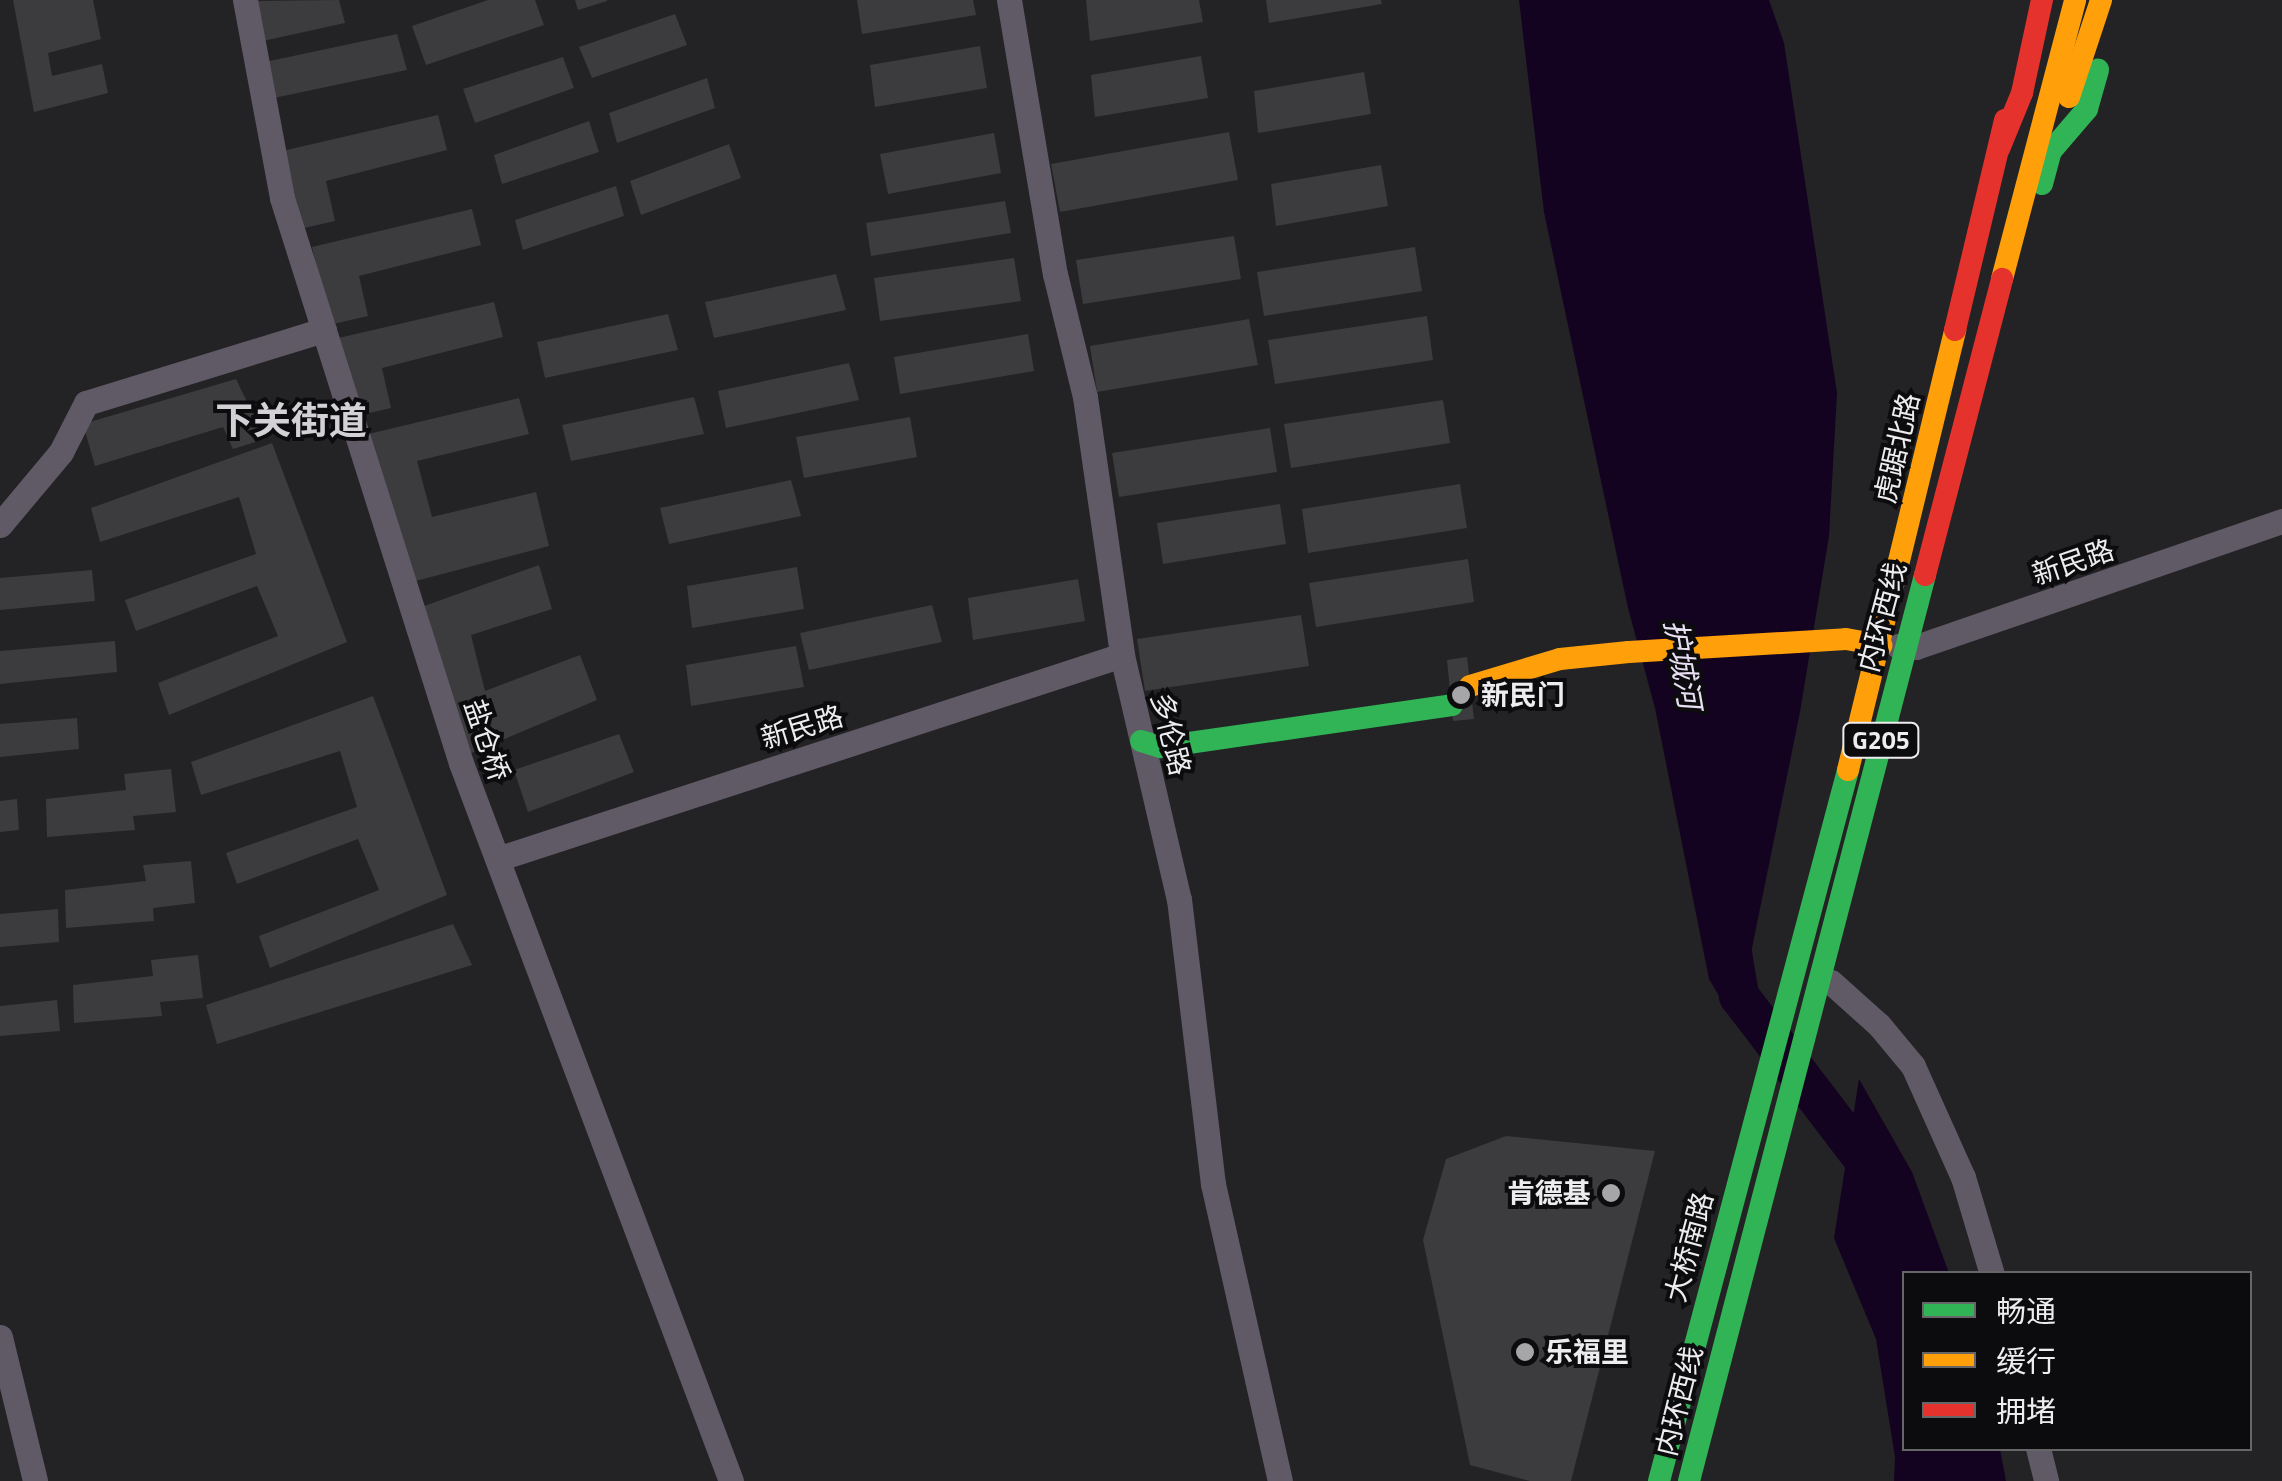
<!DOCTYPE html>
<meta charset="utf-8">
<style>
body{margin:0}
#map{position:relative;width:2282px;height:1481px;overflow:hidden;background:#232225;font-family:"Titillium Web","Noto Sans SC",sans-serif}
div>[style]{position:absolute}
.water>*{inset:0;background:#130320}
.river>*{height:40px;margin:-20px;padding:0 20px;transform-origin:20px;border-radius:20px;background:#130320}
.building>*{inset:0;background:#3c3b3d}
.street>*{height:25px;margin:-12.5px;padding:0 12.5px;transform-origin:12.5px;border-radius:12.5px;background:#605966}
.fast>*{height:22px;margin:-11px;padding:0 11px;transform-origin:11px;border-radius:11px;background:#30b455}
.slow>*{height:22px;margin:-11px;padding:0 11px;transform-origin:11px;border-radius:11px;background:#ff9f0a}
.jam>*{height:22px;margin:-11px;padding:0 11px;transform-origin:11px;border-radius:11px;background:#e5322d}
.fast-bridge>*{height:22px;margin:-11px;padding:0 11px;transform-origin:11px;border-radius:11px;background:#30b455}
.slow-bridge>*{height:22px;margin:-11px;padding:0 11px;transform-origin:11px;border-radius:11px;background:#ff9f0a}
.jam-bridge>*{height:22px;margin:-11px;padding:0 11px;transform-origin:11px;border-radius:11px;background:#e5322d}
.dots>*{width:28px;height:28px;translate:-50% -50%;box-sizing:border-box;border:5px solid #0c0b0d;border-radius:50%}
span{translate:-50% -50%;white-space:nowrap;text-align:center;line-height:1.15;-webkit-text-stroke:8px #0c0b0d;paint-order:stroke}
.shield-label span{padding:2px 8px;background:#0c0b0d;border:2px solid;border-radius:8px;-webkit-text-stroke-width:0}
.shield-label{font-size:25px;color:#edecef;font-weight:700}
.street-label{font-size:28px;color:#edecef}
.poi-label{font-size:28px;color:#edecef;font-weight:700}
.left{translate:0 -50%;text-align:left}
.right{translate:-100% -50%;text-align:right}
.water-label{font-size:30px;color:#e8dff3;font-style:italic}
.district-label{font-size:38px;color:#d3d0d6;font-weight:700}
.legend{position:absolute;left:1902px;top:1271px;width:350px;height:180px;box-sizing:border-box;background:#0c0b0d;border:2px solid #666567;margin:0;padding:12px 18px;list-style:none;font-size:30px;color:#edecef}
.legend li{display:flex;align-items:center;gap:20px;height:50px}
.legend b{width:50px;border:2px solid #666567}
</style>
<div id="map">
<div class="water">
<i style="clip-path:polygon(1519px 0,1769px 0,1784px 43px,1837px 393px,1829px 536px,1800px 712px,1739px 1012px,1732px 1018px,1709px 979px,1655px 708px,1628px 608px,1544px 212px)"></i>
<i style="clip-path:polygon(1859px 1079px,1912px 1172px,1949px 1273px,1904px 1274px,1904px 1448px,2000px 1449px,2006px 1481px,1894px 1481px,1895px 1457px,1876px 1339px,1834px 1238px)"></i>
</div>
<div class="river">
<i style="left:1731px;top:947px;width:50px;rotate:80.7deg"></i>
<i style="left:1739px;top:996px;width:209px;rotate:52.6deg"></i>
<i style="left:1866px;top:1162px;width:127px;rotate:72.6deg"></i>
</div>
<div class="building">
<i style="clip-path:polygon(13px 0,93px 0,101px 39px,48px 53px,52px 76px,102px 64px,108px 93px,34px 112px)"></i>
<i style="clip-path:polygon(339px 0,345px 23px,263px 41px,254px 1px)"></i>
<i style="clip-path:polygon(488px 0,535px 0,544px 25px,426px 65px,412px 26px)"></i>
<i style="clip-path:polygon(575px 0,607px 0,607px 1px,578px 10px)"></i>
<i style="clip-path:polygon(857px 0,973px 0,976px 15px,862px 34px)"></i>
<i style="clip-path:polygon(1086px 0,1199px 0,1203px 22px,1090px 41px)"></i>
<i style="clip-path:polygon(1266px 0,1381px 0,1382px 4px,1269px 23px)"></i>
<i style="clip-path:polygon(675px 14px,687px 45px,592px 78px,579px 47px)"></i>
<i style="clip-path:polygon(397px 34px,407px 70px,274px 98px,265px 62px)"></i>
<i style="clip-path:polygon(980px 46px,987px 88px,875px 107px,870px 65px)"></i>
<i style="clip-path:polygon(1201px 56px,1208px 98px,1095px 117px,1091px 75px)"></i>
<i style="clip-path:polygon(563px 57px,574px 88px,475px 123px,463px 89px)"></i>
<i style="clip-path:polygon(1364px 72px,1371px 114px,1258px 133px,1254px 91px)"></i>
<i style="clip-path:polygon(707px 78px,715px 108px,617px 143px,609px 113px)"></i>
<i style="clip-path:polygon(438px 115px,447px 150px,326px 181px,335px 221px,295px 230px,278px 152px)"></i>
<i style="clip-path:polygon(589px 121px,599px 152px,502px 184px,494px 155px)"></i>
<i style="clip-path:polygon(1229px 132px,1238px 180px,1060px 212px,1051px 164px)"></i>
<i style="clip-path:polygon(994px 133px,1001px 173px,888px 194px,880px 154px)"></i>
<i style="clip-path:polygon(729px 144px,741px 178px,641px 215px,630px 181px)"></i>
<i style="clip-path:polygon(1381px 165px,1388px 206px,1276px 226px,1271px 184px)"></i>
<i style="clip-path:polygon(616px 186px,624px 216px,523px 250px,515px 220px)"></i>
<i style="clip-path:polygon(1005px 201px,1011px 233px,871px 256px,866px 223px)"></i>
<i style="clip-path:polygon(472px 209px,481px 245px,359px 276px,368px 316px,329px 325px,312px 247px)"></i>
<i style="clip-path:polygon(1234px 236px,1241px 279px,1083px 304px,1076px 260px)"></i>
<i style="clip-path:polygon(1415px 247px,1422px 291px,1264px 316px,1257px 272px)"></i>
<i style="clip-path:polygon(1014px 258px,1021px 301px,880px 321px,874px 278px)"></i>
<i style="clip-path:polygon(836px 274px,846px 310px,714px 338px,705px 302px)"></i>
<i style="clip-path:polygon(494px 302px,503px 337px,382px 368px,391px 408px,352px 417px,334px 339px)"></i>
<i style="clip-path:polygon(668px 314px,678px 350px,545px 378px,537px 342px)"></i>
<i style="clip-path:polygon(1427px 316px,1433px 360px,1275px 384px,1268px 340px)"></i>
<i style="clip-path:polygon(1249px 319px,1258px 365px,1097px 392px,1090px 346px)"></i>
<i style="clip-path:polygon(1028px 334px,1034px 371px,900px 394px,894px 357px)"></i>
<i style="clip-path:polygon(849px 363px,859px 400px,726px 428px,718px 391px)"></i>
<i style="clip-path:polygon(236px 379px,265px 439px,233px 449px,223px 427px,95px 466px,83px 424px)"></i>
<i style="clip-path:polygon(694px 397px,704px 434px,571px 461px,562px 425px)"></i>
<i style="clip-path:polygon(519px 398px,529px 434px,417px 461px,432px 517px,536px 492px,549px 546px,408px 583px,360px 436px)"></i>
<i style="clip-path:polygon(1443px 400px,1450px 443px,1291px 468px,1284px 424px)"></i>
<i style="clip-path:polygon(910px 417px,917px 457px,804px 478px,796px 437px)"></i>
<i style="clip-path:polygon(1270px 428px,1277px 472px,1119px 497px,1112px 453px)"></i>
<i style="clip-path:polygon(272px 443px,347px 642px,169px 715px,158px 683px,278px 636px,257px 586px,136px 631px,125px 600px,256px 554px,239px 497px,100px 542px,91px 508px)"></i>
<i style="clip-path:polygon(791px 480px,801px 516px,669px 544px,660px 508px)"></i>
<i style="clip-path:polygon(1460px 484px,1467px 528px,1308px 553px,1302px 509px)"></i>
<i style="clip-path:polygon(1280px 504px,1286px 544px,1163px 564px,1157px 523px)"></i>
<i style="clip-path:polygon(1468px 559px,1474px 602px,1316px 627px,1309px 583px)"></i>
<i style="clip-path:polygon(539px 565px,552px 609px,471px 635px,485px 691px,580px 655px,597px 700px,462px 757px,413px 610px)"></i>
<i style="clip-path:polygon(797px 567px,804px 609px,692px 628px,687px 586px)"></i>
<i style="clip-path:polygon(92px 570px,95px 601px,0 610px,0 578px)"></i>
<i style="clip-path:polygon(1078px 579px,1085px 621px,973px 640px,968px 598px)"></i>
<i style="clip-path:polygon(932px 605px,942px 642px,809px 670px,800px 633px)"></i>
<i style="clip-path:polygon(1301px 615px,1309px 666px,1145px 691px,1137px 639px)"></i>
<i style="clip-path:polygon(115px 641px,117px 672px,0 684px,0 651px)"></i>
<i style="clip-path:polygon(796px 646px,804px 687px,691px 706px,686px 665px)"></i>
<i style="clip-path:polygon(1467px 657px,1474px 719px,1453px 721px,1447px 660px)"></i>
<i style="clip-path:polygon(373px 696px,447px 895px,270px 968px,259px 936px,379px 890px,358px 839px,237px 884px,226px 853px,357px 807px,340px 751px,201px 795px,191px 762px)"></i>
<i style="clip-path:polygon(77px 718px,79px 749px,0 757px,0 724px)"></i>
<i style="clip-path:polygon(619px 734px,634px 772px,528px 812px,514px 770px)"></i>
<i style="clip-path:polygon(171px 769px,176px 812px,133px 816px,135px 830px,47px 837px,46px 799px,126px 790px,124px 774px)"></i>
<i style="clip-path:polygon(17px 799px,19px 830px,0 832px,0 801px)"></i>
<i style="clip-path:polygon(191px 861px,195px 903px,153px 908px,154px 921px,66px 928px,65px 890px,146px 881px,143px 865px)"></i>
<i style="clip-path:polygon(58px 909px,59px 942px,0 947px,0 914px)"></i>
<i style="clip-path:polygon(453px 924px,472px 965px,217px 1044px,206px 1005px)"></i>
<i style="clip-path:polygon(198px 955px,203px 998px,160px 1002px,162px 1016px,74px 1023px,73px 985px,153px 976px,151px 960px)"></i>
<i style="clip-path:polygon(57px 1000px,60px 1031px,0 1036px,0 1006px)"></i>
<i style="clip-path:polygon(1506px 1136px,1655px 1151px,1571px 1481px,1530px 1481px,1470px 1465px,1423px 1240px,1446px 1159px)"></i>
</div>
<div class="street">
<i style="left:245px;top:0;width:201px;rotate:79.4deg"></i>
<i style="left:282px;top:198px;width:593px;rotate:72.42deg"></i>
<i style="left:461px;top:763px;width:767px;rotate:69.39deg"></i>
<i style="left:1009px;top:0;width:278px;rotate:80.5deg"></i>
<i style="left:1055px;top:274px;width:127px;rotate:76.3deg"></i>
<i style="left:1085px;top:397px;width:261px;rotate:81.8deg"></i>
<i style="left:1122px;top:655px;width:251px;rotate:76.9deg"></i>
<i style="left:1179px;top:899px;width:287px;rotate:83.2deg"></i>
<i style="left:1213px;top:1184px;width:304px;rotate:77.3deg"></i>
<i style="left:0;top:525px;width:95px;rotate:-50.1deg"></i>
<i style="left:61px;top:452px;width:55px;rotate:-63deg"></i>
<i style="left:86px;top:403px;width:249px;rotate:-17.1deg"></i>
<i style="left:1898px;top:646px;width:18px;rotate:3deg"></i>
<i style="left:1916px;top:647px;width:387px;rotate:-19deg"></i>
<i style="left:500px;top:858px;width:654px;rotate:-18.07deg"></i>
<i style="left:1831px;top:982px;width:64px;rotate:41.9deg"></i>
<i style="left:1879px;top:1025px;width:53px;rotate:50.3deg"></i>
<i style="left:1913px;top:1066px;width:122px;rotate:65.8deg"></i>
<i style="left:1963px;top:1177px;width:101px;rotate:73.4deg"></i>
<i style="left:0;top:1337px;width:148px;rotate:76.3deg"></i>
<i style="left:2038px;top:1448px;width:34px;rotate:76deg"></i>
</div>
<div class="fast">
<i style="left:2042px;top:184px;width:34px;rotate:-75deg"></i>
<i style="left:2051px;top:151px;width:55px;rotate:-49.4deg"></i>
<i style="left:2087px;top:109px;width:41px;rotate:-74.2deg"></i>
<i style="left:1141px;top:741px;width:21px;rotate:17deg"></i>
<i style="left:1161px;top:747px;width:294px;rotate:-8.2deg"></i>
<i style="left:1659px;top:1481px;width:736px;rotate:-75.11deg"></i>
</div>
<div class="slow">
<i style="left:2069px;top:97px;width:102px;rotate:-71.7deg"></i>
<i style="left:1470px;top:686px;width:94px;rotate:-16.7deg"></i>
<i style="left:1560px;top:659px;width:69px;rotate:-5.8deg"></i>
<i style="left:1629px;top:652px;width:217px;rotate:-3.4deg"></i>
<i style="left:1846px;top:639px;width:36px;rotate:10deg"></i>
<i style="left:1848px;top:770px;width:453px;rotate:-76.3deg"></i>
</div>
<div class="jam">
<i style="left:1999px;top:149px;width:61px;rotate:-67.7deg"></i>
<i style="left:2022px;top:93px;width:95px;rotate:-77.9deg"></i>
<i style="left:1955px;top:330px;width:216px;rotate:-76.6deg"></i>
</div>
<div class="fast-bridge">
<i style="left:1689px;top:1481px;width:936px;rotate:-75.4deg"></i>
</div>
<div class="slow-bridge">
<i style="left:2002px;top:279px;width:288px;rotate:-75.3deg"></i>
</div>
<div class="jam-bridge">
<i style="left:1925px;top:575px;width:306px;rotate:-75.4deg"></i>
</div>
<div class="dots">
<i style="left:1461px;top:695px;background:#a6a5a8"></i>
<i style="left:1611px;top:1193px;background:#a6a5a8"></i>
<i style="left:1525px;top:1352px;background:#a6a5a8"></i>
</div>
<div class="shield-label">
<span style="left:1881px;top:740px">G205</span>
</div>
<div class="street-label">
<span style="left:1897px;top:448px;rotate:-77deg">虎踞北路</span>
<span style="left:2073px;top:562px;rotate:-19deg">新民路</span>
<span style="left:1882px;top:617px;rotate:-75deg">内环西线</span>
<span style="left:802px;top:727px;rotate:-17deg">新民路</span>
<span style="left:1171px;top:734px;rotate:76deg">多伦路</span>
<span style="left:487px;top:740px;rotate:71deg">盐仓桥</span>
<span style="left:1689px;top:1247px;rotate:-75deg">大桥南路</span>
<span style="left:1679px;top:1401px;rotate:-76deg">内环西线</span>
</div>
<div class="poi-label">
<span class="left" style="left:1481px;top:695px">新民门</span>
<span class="right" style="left:1591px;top:1193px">肯德基</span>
<span class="left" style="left:1545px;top:1352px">乐福里</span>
</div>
<div class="water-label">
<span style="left:1683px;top:664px;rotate:80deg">护城河</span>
</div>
<div class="district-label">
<span style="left:291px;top:421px">下关街道</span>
</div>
<ul class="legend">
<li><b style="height:12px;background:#30b455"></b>畅通</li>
<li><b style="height:12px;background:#ff9f0a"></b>缓行</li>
<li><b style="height:12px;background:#e5322d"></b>拥堵</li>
</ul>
</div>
